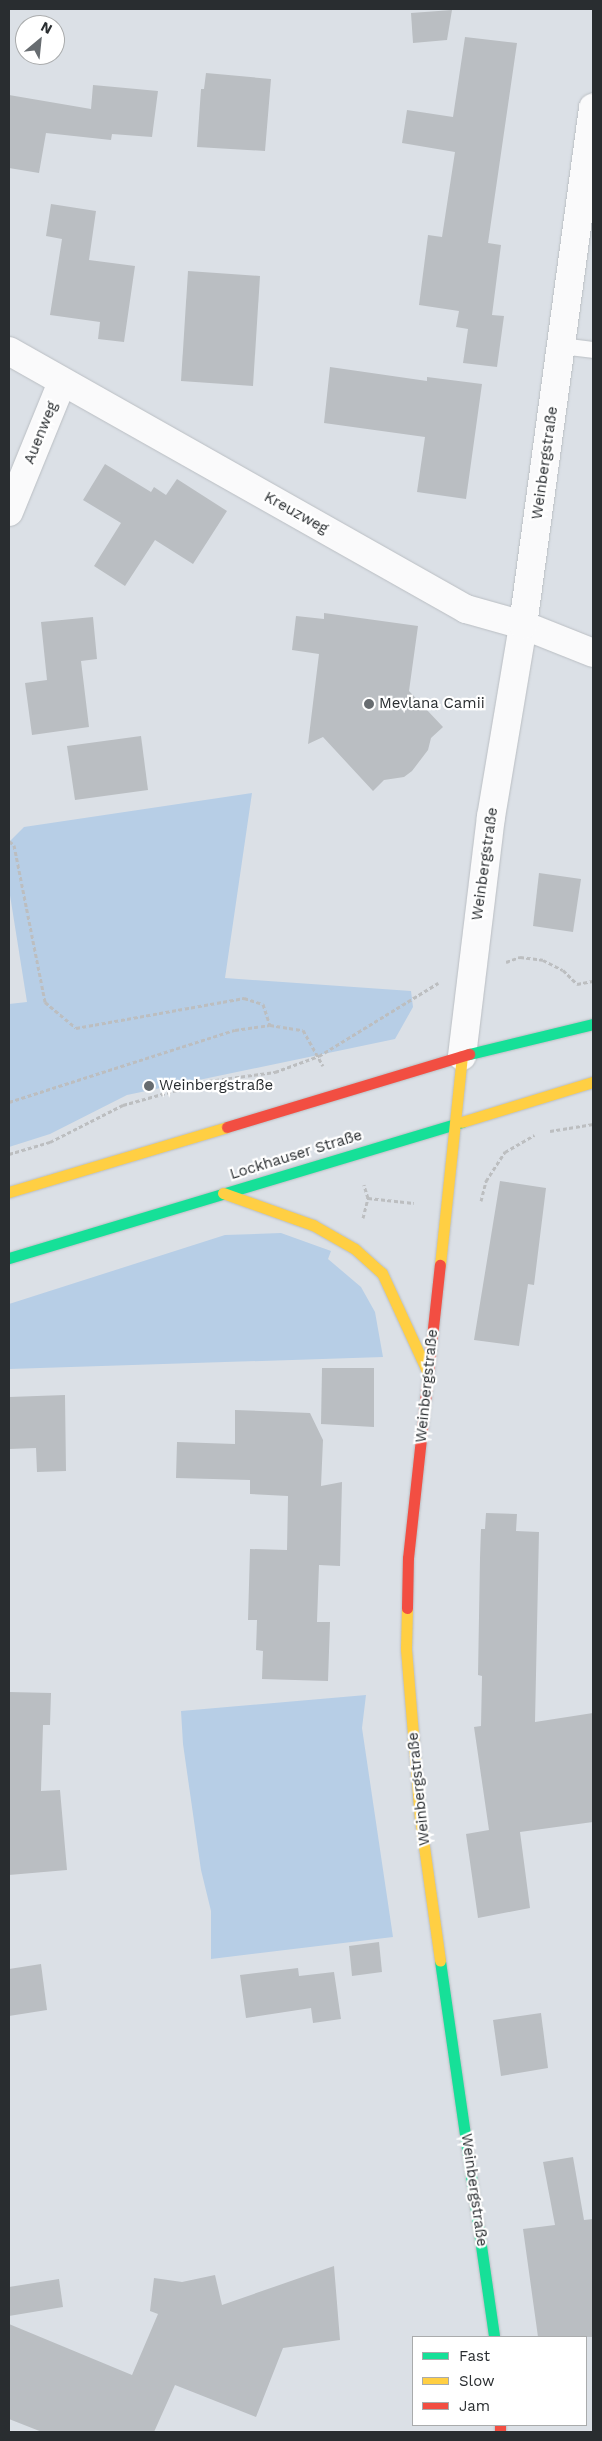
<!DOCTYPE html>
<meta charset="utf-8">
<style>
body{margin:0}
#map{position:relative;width:602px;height:2441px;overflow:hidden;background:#dbe0e6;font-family:"Work Sans",sans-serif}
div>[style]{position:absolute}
.green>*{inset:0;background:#b7cee6}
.building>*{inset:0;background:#babec2}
.path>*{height:3px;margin-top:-1.5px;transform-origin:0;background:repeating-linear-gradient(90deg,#bcbec0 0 4px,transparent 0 6.5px)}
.roads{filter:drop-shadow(0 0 1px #babec3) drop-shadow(0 0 1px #babec3)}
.lane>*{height:16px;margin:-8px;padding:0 8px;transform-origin:8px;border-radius:8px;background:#fafafb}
.street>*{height:28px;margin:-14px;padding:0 14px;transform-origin:14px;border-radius:14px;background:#fafafb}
.fast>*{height:11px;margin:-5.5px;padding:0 5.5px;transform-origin:5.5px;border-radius:5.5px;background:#16e098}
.slow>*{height:11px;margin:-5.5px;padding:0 5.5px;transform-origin:5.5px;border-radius:5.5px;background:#ffcf43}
.jam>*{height:11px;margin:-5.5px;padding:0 5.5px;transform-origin:5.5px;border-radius:5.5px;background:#f24e42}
.dots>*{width:14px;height:14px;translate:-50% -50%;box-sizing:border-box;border:2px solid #fff;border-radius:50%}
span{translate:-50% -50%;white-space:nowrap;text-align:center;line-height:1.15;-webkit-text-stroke:4.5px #fff;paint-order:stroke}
.street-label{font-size:15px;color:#292d30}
.poi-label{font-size:15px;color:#292d30}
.left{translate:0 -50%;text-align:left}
.frame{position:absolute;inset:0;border:10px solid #292d30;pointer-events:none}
.legend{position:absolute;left:412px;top:2336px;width:175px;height:90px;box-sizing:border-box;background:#fff;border:1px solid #a9abac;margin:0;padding:6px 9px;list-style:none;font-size:15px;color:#292d30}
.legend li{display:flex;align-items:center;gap:10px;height:25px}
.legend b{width:25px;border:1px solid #a9abac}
.north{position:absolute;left:15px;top:15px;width:50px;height:50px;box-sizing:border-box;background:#fff;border:1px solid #a9abac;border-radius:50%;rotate:28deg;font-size:14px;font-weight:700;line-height:20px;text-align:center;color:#292d30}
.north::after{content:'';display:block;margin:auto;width:18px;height:22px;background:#676c70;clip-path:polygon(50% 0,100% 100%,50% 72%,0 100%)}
</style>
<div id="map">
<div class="green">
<i style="clip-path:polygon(252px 793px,225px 978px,411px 991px,413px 1007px,395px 1039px,127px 1095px,50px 1134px,9px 1147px,9px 1004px,27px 1002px,9px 889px,9px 842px,24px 827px)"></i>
<i style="clip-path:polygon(281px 1233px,331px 1251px,328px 1259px,361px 1287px,375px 1312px,383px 1357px,9px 1369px,9px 1304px,225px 1235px)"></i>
<i style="clip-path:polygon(366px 1695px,362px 1728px,393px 1937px,211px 1959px,211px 1911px,201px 1870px,183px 1744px,181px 1711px)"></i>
</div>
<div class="building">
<i style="clip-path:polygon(452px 10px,447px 40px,413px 43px,411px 13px)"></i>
<i style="clip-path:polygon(465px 37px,517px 43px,488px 243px,501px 245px,492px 315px,504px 316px,497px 367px,463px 363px,468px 329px,456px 327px,459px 311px,419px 305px,428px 235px,442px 237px,455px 152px,402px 143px,407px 110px,453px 117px)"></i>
<i style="clip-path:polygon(206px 73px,271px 79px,265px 151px,197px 147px,201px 89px,204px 89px)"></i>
<i style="clip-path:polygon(93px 85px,158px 91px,152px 137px,112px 134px,111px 140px,46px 133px,39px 173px,9px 168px,9px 95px,91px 109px)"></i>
<i style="clip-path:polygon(51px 204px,96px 211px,89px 260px,135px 266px,124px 342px,98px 339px,100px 322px,50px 315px,62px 239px,46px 236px)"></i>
<i style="clip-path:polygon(188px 271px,260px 276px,253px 386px,181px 381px)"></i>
<i style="clip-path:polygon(330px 367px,427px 381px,427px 377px,482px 384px,466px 499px,417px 492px,425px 437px,324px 423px)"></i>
<i style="clip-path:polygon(105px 464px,151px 492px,154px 487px,166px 495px,177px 479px,227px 511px,193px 564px,155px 540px,125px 586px,94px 566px,121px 523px,83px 500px)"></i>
<i style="clip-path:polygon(324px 613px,418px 626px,409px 691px,443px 727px,431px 738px,428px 750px,412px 771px,404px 777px,384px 780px,373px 791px,323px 737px,308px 744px,319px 654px,292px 650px,296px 616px,324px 619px)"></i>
<i style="clip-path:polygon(93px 617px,97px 659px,81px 661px,89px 727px,32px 735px,25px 683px,47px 680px,41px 622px)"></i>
<i style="clip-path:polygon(141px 736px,148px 790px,75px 800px,67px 746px)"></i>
<i style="clip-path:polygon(539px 873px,581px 879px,573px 932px,533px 926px)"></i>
<i style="clip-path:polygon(500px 1181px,546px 1188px,534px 1285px,528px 1284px,519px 1346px,474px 1340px)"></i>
<i style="clip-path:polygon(322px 1368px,374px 1368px,374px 1427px,321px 1424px)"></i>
<i style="clip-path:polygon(65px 1395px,66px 1471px,37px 1472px,36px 1448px,9px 1449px,9px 1397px)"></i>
<i style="clip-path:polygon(235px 1410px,310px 1413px,323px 1440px,321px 1486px,342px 1482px,340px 1566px,319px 1565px,317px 1622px,330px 1622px,328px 1681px,262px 1679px,263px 1651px,256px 1650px,257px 1620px,248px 1620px,250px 1549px,287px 1550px,288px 1496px,250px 1494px,250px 1480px,176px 1478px,177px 1442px,235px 1444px)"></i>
<i style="clip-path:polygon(486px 1513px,517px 1514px,516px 1531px,539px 1532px,535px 1722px,593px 1713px,593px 1822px,520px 1832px,530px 1908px,478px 1918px,466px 1834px,489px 1830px,474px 1727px,481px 1726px,482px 1676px,478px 1675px,480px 1558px,481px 1529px,485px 1529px)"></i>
<i style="clip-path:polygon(9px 1692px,51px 1693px,50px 1725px,43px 1725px,41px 1791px,60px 1790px,67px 1870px,9px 1875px)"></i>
<i style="clip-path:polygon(379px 1942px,382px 1972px,352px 1976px,349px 1946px)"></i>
<i style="clip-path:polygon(41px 1964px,47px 2010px,9px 2016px,9px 1969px)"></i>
<i style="clip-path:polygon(298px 1968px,299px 1976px,334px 1972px,341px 2019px,313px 2023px,311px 2008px,246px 2018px,240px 1975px)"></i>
<i style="clip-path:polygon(541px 2013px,548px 2068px,501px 2076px,493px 2020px)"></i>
<i style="clip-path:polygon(573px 2157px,584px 2220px,593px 2219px,593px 2337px,538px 2337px,523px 2229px,555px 2225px,543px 2162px)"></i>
<i style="clip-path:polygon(334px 2266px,340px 2340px,283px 2348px,256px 2417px,175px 2385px,154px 2432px,42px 2432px,9px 2419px,9px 2324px,132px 2375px,158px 2314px,150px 2311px,154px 2278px,182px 2282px,215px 2275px,222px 2305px)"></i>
<i style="clip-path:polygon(59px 2279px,63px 2307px,9px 2316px,9px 2287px)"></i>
</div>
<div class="path">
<i style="left:9px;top:841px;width:6px;rotate:39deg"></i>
<i style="left:14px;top:845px;width:160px;rotate:78.8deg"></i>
<i style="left:45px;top:1002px;width:40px;rotate:40deg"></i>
<i style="left:76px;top:1028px;width:171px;rotate:-10.1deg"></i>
<i style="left:244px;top:998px;width:20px;rotate:18deg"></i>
<i style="left:263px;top:1004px;width:22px;rotate:72deg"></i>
<i style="left:506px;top:962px;width:15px;rotate:-20deg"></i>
<i style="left:520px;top:957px;width:23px;rotate:7deg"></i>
<i style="left:543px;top:960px;width:22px;rotate:27deg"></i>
<i style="left:563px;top:970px;width:20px;rotate:45deg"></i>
<i style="left:577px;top:984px;width:16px;rotate:-11deg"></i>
<i style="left:9px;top:1102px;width:237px;rotate:-17.7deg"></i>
<i style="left:235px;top:1030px;width:35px;rotate:-8deg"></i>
<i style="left:270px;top:1025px;width:33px;rotate:9deg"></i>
<i style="left:303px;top:1030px;width:41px;rotate:60.9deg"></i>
<i style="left:550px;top:1131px;width:44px;rotate:-9.2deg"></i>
<i style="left:9px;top:1154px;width:43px;rotate:-16.3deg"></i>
<i style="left:50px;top:1142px;width:82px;rotate:-26.9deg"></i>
<i style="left:123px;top:1105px;width:89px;rotate:-15.6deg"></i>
<i style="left:209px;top:1081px;width:67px;rotate:-7.8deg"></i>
<i style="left:275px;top:1072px;width:47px;rotate:-20deg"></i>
<i style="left:319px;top:1056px;width:140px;rotate:-31.5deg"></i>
<i style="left:368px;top:1198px;width:46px;rotate:6.2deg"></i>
<i style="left:481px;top:1201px;width:21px;rotate:-76deg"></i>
<i style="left:486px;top:1181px;width:35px;rotate:-57deg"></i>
<i style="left:505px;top:1152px;width:34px;rotate:-30deg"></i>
<i style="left:363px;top:1218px;width:21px;rotate:-76deg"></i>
<i style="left:368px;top:1198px;width:14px;rotate:-107deg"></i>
</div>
<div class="roads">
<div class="lane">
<i style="left:561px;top:346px;width:32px;rotate:7deg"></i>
</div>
<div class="street">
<i style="left:9px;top:351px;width:525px;rotate:29.45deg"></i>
<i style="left:466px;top:609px;width:59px;rotate:15.7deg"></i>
<i style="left:523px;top:625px;width:75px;rotate:21.8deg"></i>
<i style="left:9px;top:512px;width:140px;rotate:-67.8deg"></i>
<i style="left:462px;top:1056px;width:241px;rotate:-83.1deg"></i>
<i style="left:491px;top:817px;width:195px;rotate:-80.5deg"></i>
<i style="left:523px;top:625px;width:522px;rotate:-82.29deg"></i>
</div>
<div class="fast">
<i style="left:469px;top:1054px;width:128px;rotate:-13.6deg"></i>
<i style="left:9px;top:1258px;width:473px;rotate:-16.7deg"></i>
<i style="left:440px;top:1961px;width:380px;rotate:81.8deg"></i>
</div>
<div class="slow">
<i style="left:462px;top:1122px;width:137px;rotate:-17deg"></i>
<i style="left:9px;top:1192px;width:227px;rotate:-16.6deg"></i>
<i style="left:223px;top:1193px;width:96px;rotate:19.6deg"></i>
<i style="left:313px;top:1225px;width:48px;rotate:29.7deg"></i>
<i style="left:355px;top:1249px;width:36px;rotate:42deg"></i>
<i style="left:382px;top:1273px;width:108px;rotate:65.3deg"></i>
<i style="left:440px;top:1265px;width:210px;rotate:-84deg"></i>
<i style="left:407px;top:1608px;width:41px;rotate:91.4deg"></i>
<i style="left:406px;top:1649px;width:170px;rotate:85.3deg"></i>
<i style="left:420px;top:1818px;width:144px;rotate:82deg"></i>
</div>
<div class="jam">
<i style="left:227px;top:1127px;width:253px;rotate:-16.8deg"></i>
<i style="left:407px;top:1608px;width:50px;rotate:-88.9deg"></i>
<i style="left:408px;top:1558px;width:295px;rotate:-83.8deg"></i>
<i style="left:500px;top:2425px;width:7px;rotate:90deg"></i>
</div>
</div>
<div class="dots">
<i style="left:369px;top:704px;background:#676c70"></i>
<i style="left:149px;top:1086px;background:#676c70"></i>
</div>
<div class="street-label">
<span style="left:41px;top:433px;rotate:-68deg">Auenweg</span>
<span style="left:545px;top:463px;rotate:-82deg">Weinbergstraße</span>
<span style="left:296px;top:513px;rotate:29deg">Kreuzweg</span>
<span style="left:485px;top:864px;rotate:-82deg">Weinbergstraße</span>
<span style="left:296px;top:1155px;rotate:-17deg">Lockhauser Straße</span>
<span style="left:427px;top:1386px;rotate:-84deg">Weinbergstraße</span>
<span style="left:419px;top:1789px;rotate:-96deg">Weinbergstraße</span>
<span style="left:474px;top:2190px;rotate:82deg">Weinbergstraße</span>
</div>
<div class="poi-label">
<span class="left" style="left:379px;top:704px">Mevlana Camii</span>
<span class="left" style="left:159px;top:1086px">Weinbergstraße</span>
</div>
<div class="frame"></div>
<ul class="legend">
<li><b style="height:6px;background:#16e098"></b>Fast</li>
<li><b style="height:6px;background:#ffcf43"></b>Slow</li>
<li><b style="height:6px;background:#f24e42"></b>Jam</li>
</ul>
<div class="north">N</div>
</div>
